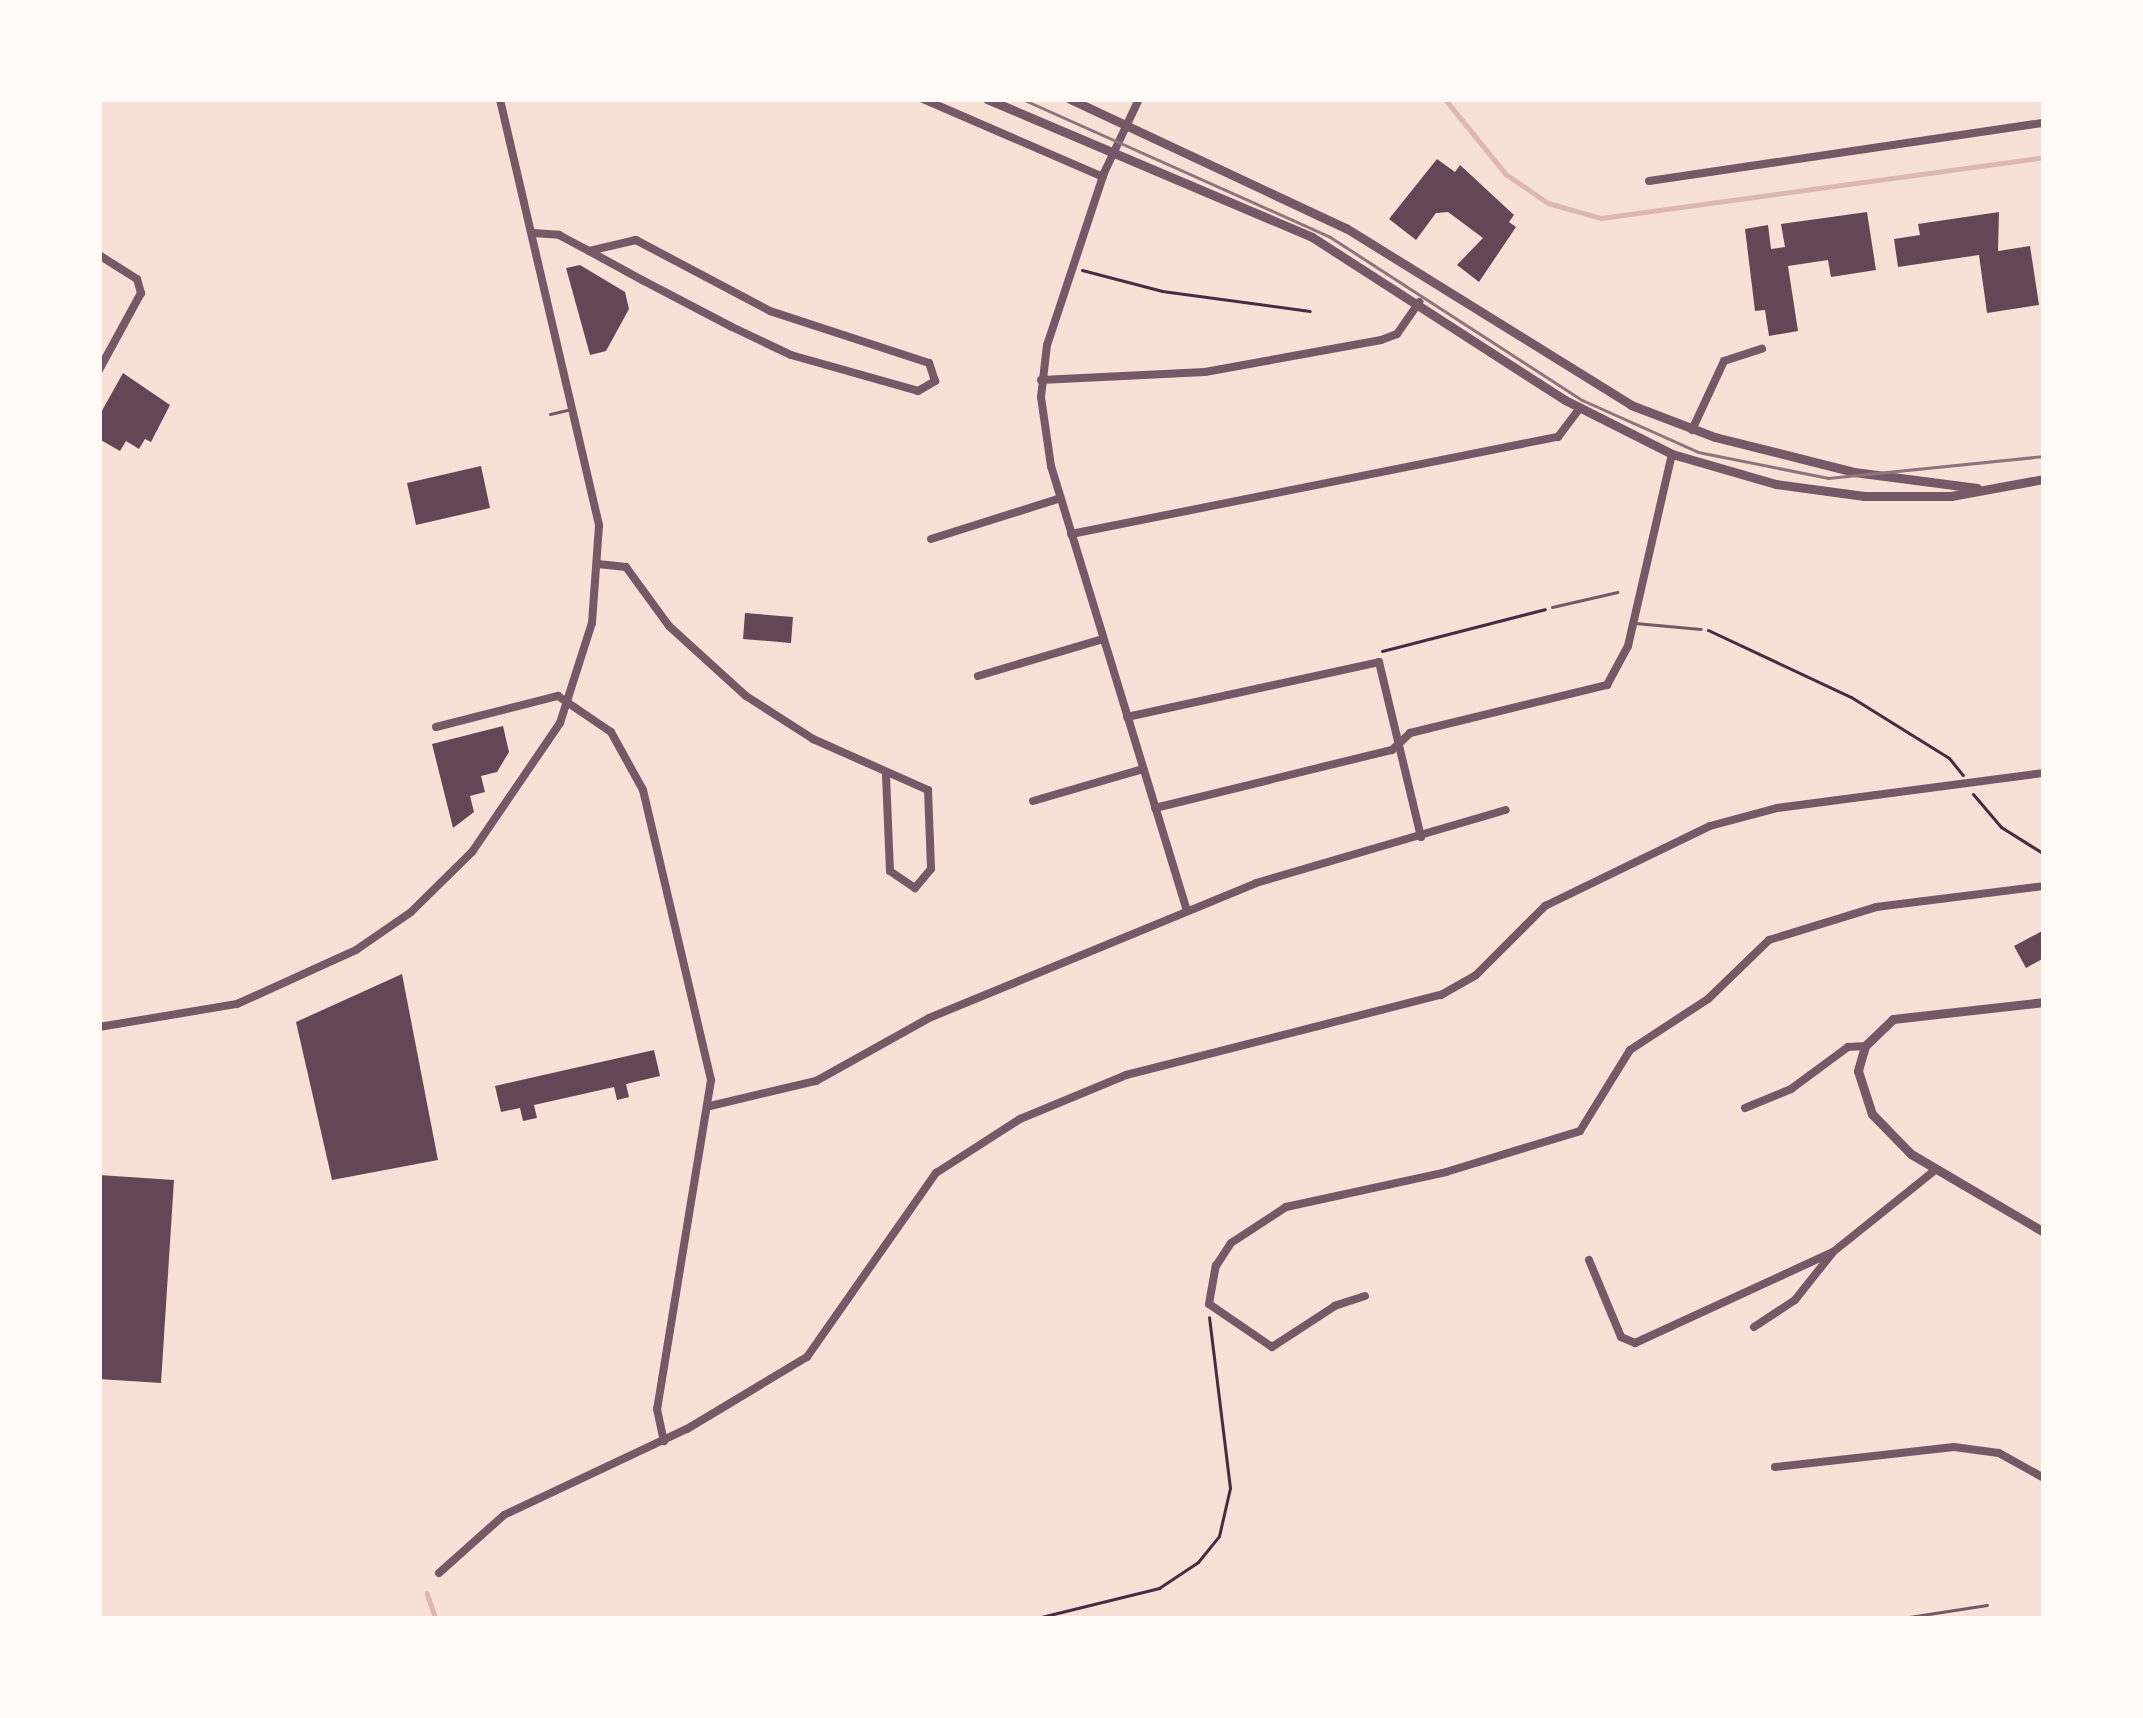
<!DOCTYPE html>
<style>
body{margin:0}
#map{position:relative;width:2143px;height:1718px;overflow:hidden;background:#f7e1d7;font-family:Cabin,sans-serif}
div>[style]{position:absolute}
.stream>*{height:4.5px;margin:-2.25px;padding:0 2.25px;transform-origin:2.25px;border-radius:2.25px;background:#dcb8b0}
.building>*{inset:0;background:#644757}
.path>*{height:3px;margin:-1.5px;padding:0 1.5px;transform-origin:1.5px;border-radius:1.5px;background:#4a2c40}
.service>*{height:3px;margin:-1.5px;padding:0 1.5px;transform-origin:1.5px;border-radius:1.5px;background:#755966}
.minor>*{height:8px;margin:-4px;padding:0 4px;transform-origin:4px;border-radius:4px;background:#755966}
.tertiary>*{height:9px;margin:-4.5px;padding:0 4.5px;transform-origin:4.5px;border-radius:4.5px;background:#755966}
.tram>*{height:3px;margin:-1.5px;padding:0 1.5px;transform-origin:1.5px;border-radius:1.5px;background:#8f747c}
span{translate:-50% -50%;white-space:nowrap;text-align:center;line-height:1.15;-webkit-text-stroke:9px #fffaf5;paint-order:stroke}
.frame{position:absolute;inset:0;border:102px solid #fffaf5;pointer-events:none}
</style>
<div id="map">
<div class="stream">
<i style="left:1445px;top:99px;width:97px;rotate:50.9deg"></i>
<i style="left:1506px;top:174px;width:51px;rotate:34.6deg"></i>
<i style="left:1548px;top:203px;width:55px;rotate:15.8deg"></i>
<i style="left:1601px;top:218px;width:447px;rotate:-7.8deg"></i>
<i style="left:427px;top:1593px;width:28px;rotate:71deg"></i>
</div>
<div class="building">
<i style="clip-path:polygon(1437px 159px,1455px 172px,1460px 165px,1514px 215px,1509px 222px,1516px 227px,1479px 282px,1457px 265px,1483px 238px,1448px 212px,1436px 213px,1416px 240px,1389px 219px)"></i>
<i style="clip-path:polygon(1867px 212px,1876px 270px,1831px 277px,1828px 260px,1788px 266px,1798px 331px,1769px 336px,1765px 310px,1755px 311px,1745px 229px,1768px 225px,1771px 249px,1785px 247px,1781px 224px)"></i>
<i style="clip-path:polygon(1999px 212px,1998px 251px,2030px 246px,2039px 305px,1987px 313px,1979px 255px,1898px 267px,1894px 239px,1920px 235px,1918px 224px)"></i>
<i style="clip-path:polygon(580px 265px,625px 292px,629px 309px,606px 351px,590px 355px,566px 268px)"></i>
<i style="clip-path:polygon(123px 373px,170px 405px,151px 442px,145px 439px,139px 449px,126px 441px,120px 451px,99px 439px,99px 416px)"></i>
<i style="clip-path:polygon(481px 466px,490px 508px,416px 525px,407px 483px)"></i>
<i style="clip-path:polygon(745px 613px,793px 617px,791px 643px,743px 639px)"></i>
<i style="clip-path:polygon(503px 726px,509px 752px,497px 772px,481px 776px,485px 792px,470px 796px,474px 812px,453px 828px,432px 744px)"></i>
<i style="clip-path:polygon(2044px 930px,2044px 958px,2026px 968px,2014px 946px)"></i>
<i style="clip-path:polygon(402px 974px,438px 1160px,332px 1180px,296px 1022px)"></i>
<i style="clip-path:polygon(654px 1050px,660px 1076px,626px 1084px,629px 1097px,617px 1100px,614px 1087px,534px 1105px,537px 1118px,523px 1121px,520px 1108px,501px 1112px,495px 1086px)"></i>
<i style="clip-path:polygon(99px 1175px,174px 1180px,161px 1383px,99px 1379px)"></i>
</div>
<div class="path">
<i style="left:1082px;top:270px;width:83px;rotate:14.7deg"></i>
<i style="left:1162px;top:291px;width:149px;rotate:7.7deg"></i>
<i style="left:1708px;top:630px;width:158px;rotate:25.1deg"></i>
<i style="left:1851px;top:697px;width:115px;rotate:31.9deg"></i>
<i style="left:1949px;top:758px;width:22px;rotate:51deg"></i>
<i style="left:1382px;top:651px;width:168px;rotate:-14.4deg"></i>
<i style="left:1973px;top:794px;width:43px;rotate:49.7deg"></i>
<i style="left:2001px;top:827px;width:51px;rotate:32.1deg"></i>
<i style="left:1033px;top:1619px;width:130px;rotate:-13.8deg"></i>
<i style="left:1159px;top:1588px;width:47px;rotate:-33.7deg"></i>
<i style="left:1198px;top:1562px;width:33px;rotate:-51deg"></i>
<i style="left:1219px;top:1536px;width:49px;rotate:-77.1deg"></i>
<i style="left:1230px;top:1488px;width:172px;rotate:-97deg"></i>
</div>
<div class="service">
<i style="left:550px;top:414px;width:23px;rotate:-13deg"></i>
<i style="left:1552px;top:607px;width:67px;rotate:-13deg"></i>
<i style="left:1635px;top:623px;width:66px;rotate:5.2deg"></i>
<i style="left:1896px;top:1619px;width:92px;rotate:-8.7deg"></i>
</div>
<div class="minor">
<i style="left:923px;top:99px;width:196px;rotate:23.4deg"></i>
<i style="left:1139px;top:99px;width:82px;rotate:115.3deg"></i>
<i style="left:1104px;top:173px;width:181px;rotate:108.3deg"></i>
<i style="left:1047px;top:345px;width:52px;rotate:96.6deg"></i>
<i style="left:1041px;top:397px;width:70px;rotate:81.8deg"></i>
<i style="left:1051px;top:466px;width:464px;rotate:73deg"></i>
<i style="left:1649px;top:181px;width:399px;rotate:-8.4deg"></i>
<i style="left:533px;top:233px;width:26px;rotate:4deg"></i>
<i style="left:559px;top:235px;width:34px;rotate:28deg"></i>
<i style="left:589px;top:251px;width:63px;rotate:28.6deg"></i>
<i style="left:644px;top:281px;width:99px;rotate:27.6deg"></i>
<i style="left:732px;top:327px;width:65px;rotate:25.4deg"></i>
<i style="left:791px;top:355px;width:132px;rotate:15.8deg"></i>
<i style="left:918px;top:391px;width:20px;rotate:-30deg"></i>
<i style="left:935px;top:381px;width:19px;rotate:-108deg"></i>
<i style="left:929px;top:363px;width:167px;rotate:-161.9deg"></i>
<i style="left:770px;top:311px;width:152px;rotate:-152.1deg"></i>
<i style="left:636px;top:240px;width:48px;rotate:166.8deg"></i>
<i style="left:99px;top:255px;width:45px;rotate:32.3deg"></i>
<i style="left:137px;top:279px;width:15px;rotate:74deg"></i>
<i style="left:141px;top:293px;width:88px;rotate:118.6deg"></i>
<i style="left:1041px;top:380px;width:164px;rotate:-2.8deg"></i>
<i style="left:1205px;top:372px;width:179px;rotate:-10.3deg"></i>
<i style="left:1381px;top:340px;width:17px;rotate:-21deg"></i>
<i style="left:1397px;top:334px;width:39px;rotate:-55deg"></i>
<i style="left:1692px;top:430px;width:76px;rotate:-65.1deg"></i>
<i style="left:1724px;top:361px;width:40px;rotate:-18deg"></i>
<i style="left:1071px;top:534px;width:497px;rotate:-11.3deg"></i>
<i style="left:1558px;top:437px;width:35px;rotate:-53deg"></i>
<i style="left:931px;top:539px;width:136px;rotate:-17.5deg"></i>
<i style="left:598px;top:564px;width:28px;rotate:6deg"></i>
<i style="left:626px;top:567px;width:73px;rotate:53.9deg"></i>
<i style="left:669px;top:626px;width:104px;rotate:42.3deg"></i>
<i style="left:746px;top:696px;width:80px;rotate:32.7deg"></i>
<i style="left:813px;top:739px;width:126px;rotate:23.9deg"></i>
<i style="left:928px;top:790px;width:79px;rotate:87.8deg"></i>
<i style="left:931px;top:869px;width:25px;rotate:130deg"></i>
<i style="left:915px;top:888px;width:30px;rotate:-146deg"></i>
<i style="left:890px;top:871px;width:97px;rotate:-92.4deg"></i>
<i style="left:978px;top:676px;width:130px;rotate:-16.5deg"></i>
<i style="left:1127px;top:717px;width:258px;rotate:-12.3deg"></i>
<i style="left:1379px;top:662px;width:180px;rotate:76.5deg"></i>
<i style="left:436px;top:727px;width:126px;rotate:-14.3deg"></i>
<i style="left:558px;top:696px;width:64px;rotate:34.2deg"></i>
<i style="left:611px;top:732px;width:66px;rotate:61.1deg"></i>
<i style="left:643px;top:790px;width:298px;rotate:76.8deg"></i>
<i style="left:711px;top:1080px;width:333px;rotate:99.3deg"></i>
<i style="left:657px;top:1409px;width:33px;rotate:78deg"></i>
<i style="left:1033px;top:801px;width:115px;rotate:-16.2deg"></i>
<i style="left:1155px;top:808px;width:244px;rotate:-13.8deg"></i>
<i style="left:1392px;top:750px;width:25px;rotate:-43deg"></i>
<i style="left:1410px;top:733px;width:203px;rotate:-13.7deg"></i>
<i style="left:1607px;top:685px;width:44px;rotate:-61.7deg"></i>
<i style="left:1628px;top:646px;width:197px;rotate:-77.1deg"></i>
<i style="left:99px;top:1027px;width:140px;rotate:-9.5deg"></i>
<i style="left:237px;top:1004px;width:131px;rotate:-24.4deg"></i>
<i style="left:356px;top:950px;width:67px;rotate:-34.6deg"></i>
<i style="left:411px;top:912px;width:86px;rotate:-44.5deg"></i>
<i style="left:472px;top:852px;width:156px;rotate:-55.7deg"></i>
<i style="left:560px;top:723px;width:105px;rotate:-72.3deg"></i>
<i style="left:592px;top:623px;width:98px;rotate:-85.9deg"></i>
<i style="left:599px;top:525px;width:437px;rotate:-103.1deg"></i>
<i style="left:710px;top:1106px;width:109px;rotate:-13.3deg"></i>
<i style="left:816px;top:1081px;width:129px;rotate:-29.1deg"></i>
<i style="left:929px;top:1018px;width:354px;rotate:-22.4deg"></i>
<i style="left:1256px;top:883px;width:260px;rotate:-16.3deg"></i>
<i style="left:1745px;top:1108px;width:50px;rotate:-22.4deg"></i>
<i style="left:1791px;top:1089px;width:71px;rotate:-36.4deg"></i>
<i style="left:1848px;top:1047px;width:17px;rotate:-3deg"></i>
<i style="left:1589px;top:1260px;width:83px;rotate:67.4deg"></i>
<i style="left:1621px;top:1337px;width:15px;rotate:23deg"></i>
<i style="left:1635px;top:1343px;width:218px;rotate:-24.7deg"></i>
<i style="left:1833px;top:1252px;width:128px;rotate:-38.7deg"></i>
<i style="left:1365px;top:1296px;width:32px;rotate:162deg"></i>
<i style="left:1335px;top:1306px;width:75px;rotate:146.9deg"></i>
<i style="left:1272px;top:1347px;width:76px;rotate:-145.7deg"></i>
<i style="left:1209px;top:1304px;width:39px;rotate:-80deg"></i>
<i style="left:1216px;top:1266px;width:27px;rotate:-57deg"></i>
<i style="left:1231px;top:1243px;width:66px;rotate:-33.2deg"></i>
<i style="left:1286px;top:1207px;width:164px;rotate:-12.3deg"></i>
<i style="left:1446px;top:1172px;width:140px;rotate:-17deg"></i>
<i style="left:1580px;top:1131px;width:95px;rotate:-58.3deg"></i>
<i style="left:1630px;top:1050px;width:93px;rotate:-33.2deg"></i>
<i style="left:1708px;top:999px;width:85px;rotate:-44deg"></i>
<i style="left:1769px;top:940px;width:112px;rotate:-17.1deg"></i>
<i style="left:1876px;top:907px;width:169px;rotate:-7.1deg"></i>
<i style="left:1754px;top:1327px;width:49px;rotate:-33.4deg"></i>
<i style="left:1795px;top:1300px;width:61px;rotate:-51.6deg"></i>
<i style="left:1775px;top:1467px;width:180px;rotate:-6.4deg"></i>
<i style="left:1954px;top:1447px;width:45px;rotate:7.6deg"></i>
<i style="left:1999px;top:1453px;width:51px;rotate:29.1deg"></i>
<i style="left:439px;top:1573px;width:87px;rotate:-41.7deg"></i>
<i style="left:504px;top:1515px;width:202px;rotate:-25.2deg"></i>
<i style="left:687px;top:1429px;width:140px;rotate:-31deg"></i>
<i style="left:807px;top:1357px;width:225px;rotate:-55deg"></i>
<i style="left:936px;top:1173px;width:100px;rotate:-32.7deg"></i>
<i style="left:1020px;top:1119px;width:115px;rotate:-22.5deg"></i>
<i style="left:1126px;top:1075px;width:325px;rotate:-14.3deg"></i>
<i style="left:1441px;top:995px;width:40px;rotate:-29.7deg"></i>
<i style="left:1476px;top:975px;width:98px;rotate:-45deg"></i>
<i style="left:1545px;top:906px;width:183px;rotate:-25.9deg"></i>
<i style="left:1710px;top:826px;width:69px;rotate:-15deg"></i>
<i style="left:1777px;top:808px;width:269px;rotate:-7.5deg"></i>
</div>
<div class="tertiary">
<i style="left:987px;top:99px;width:353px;rotate:23deg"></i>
<i style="left:1312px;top:237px;width:301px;rotate:32.8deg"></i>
<i style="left:1565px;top:400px;width:120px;rotate:26.8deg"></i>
<i style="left:1672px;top:454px;width:108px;rotate:16.1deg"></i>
<i style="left:1776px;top:484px;width:89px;rotate:7.8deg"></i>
<i style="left:1864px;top:496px;width:87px"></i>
<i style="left:1951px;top:496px;width:95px;rotate:-10.4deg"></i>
<i style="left:1070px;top:99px;width:305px;rotate:25.1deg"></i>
<i style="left:1346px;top:228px;width:335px;rotate:31.8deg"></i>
<i style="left:1631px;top:405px;width:90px;rotate:20.9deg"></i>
<i style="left:1715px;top:437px;width:143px;rotate:14.1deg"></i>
<i style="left:1854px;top:472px;width:124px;rotate:7.4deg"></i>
<i style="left:2044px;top:1002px;width:152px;rotate:173.6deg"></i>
<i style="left:1893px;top:1019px;width:39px;rotate:136deg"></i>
<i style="left:1865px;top:1046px;width:26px;rotate:106deg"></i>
<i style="left:1858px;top:1071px;width:45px;rotate:72deg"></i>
<i style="left:1872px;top:1114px;width:56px;rotate:45.7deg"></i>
<i style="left:1911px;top:1154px;width:154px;rotate:30.4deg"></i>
</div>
<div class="tram">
<i style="left:1022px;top:99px;width:338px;rotate:24.1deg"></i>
<i style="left:1330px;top:237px;width:300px;rotate:32.9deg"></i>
<i style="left:1582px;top:400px;width:127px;rotate:24.1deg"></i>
<i style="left:1698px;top:452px;width:133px;rotate:11.3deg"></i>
<i style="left:1828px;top:478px;width:217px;rotate:-5.8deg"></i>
</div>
<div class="frame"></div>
</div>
